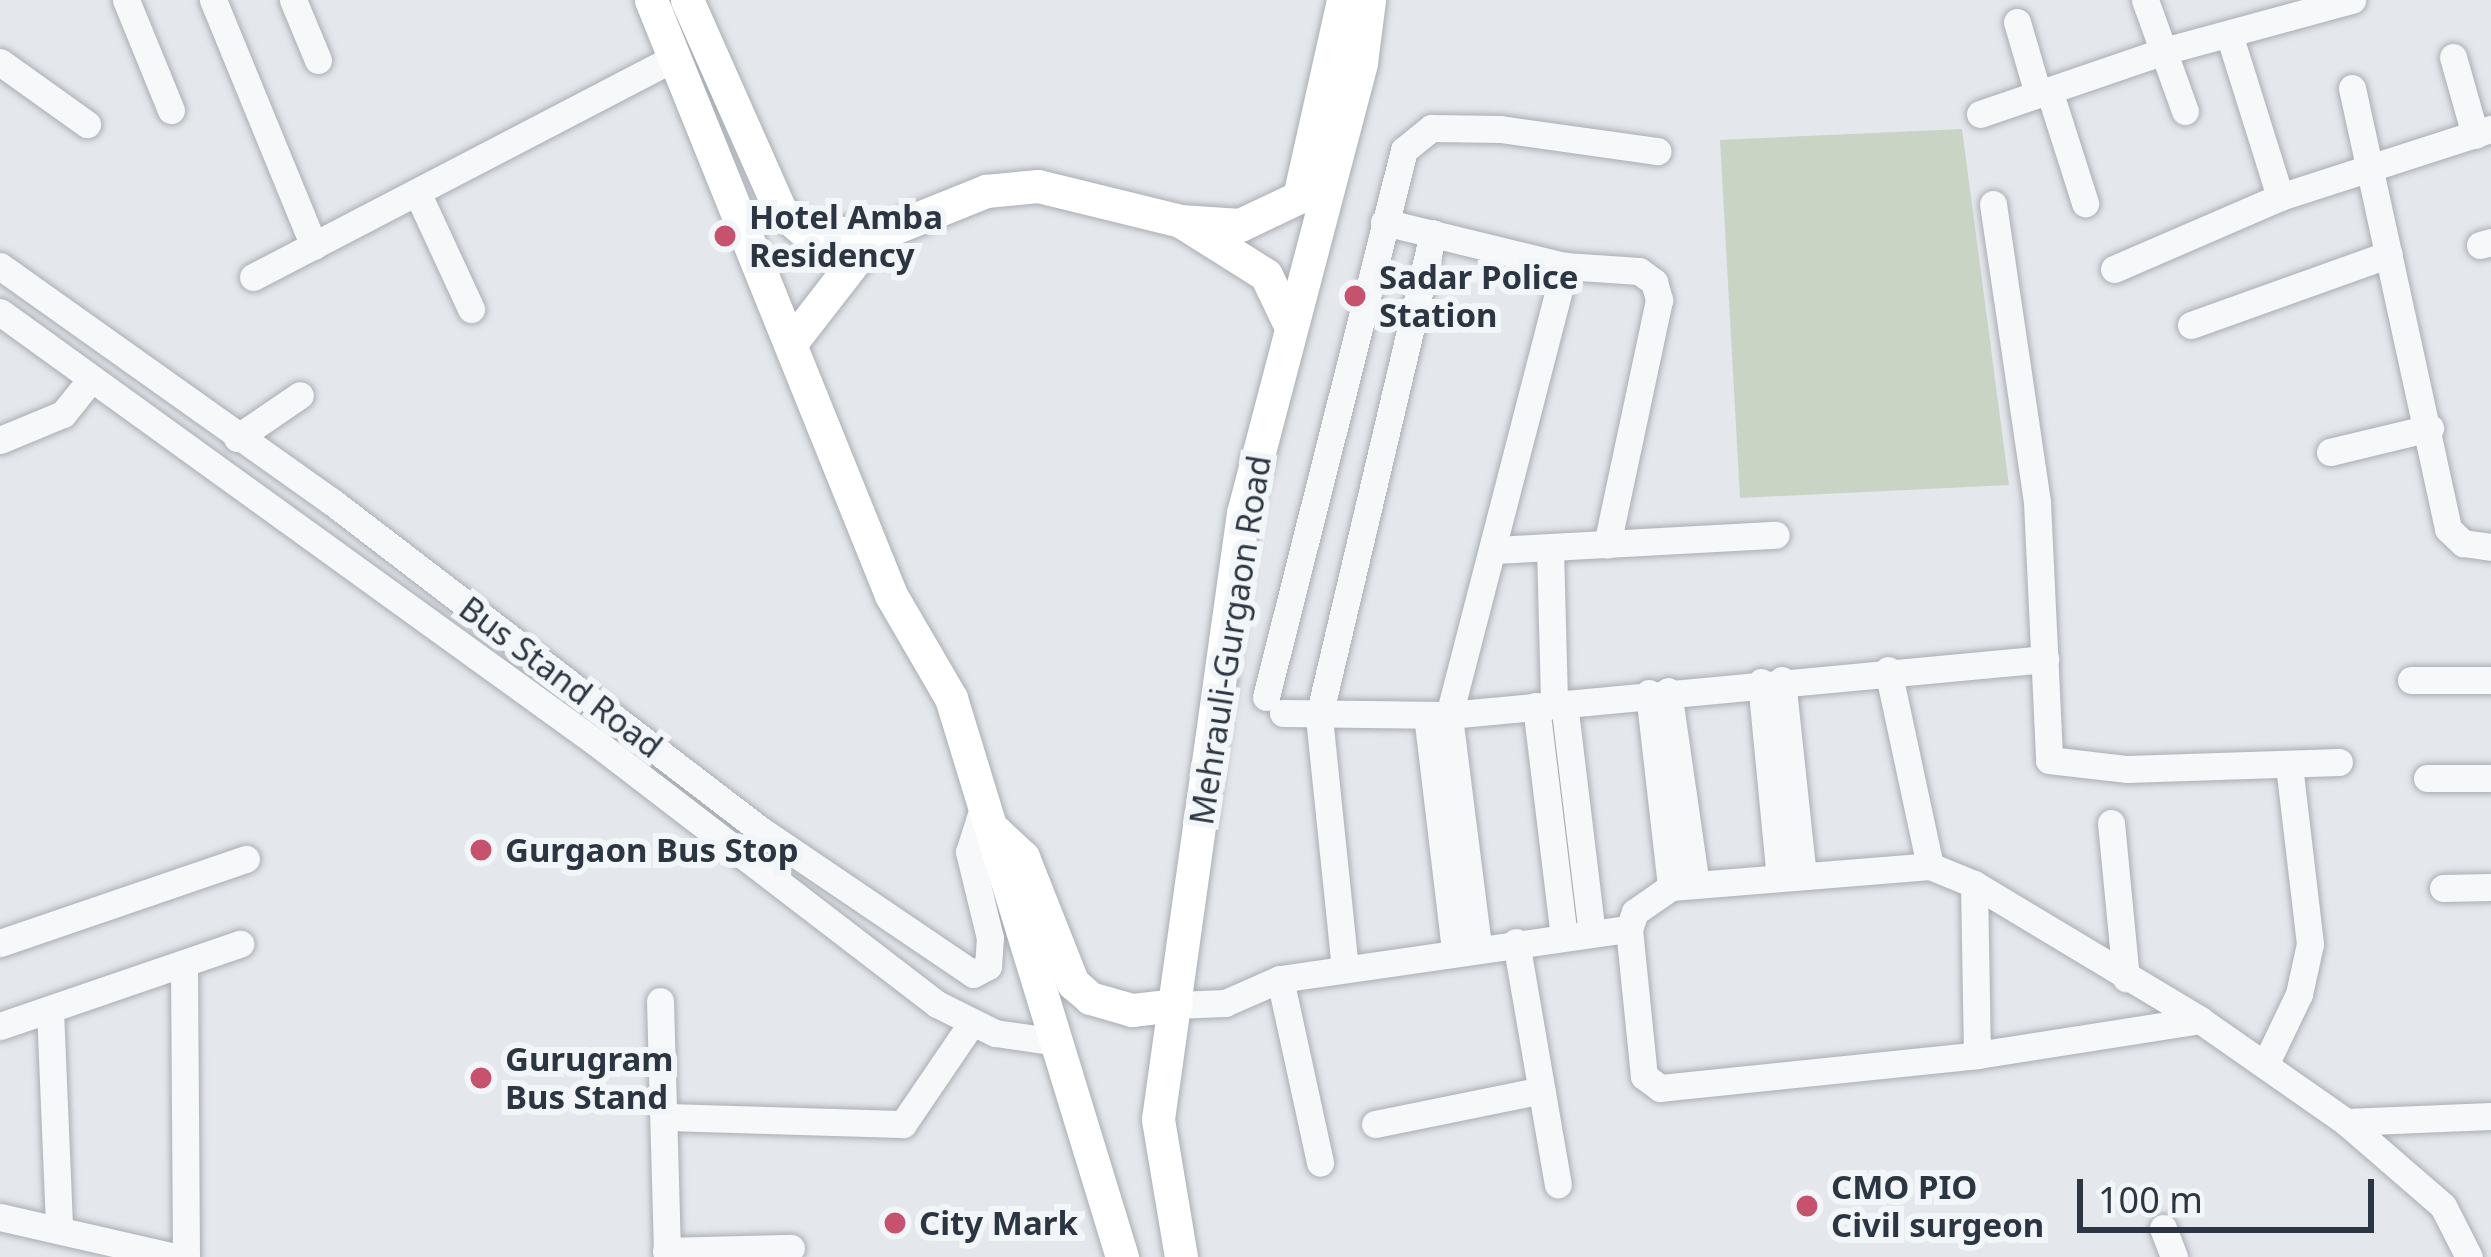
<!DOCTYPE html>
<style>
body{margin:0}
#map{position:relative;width:2491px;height:1257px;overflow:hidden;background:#e4e7eb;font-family:"Noto Sans",sans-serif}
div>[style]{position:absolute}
.green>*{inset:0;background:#cad4c5}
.roads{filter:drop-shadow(0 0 3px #a9aeb5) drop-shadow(0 0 3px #a9aeb5)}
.minor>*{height:27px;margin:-13.5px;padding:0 13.5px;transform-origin:13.5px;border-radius:13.5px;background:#f6f8f9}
.major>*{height:33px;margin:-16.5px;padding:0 16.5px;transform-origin:16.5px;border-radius:16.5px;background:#fff}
.dots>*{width:33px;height:33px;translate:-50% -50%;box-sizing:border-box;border:6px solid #f3f6f8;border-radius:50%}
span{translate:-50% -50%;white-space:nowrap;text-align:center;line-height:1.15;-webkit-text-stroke:12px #f3f6f8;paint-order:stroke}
.poi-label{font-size:33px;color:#2c3642;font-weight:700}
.left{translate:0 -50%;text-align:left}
.street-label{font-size:33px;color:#2c3642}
.scale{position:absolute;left:2077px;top:1179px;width:297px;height:54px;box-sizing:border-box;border:6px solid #2c3642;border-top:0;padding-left:15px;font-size:36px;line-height:42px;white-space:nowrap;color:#2c3642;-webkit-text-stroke:9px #f3f6f8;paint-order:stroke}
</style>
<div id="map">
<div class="green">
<i style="clip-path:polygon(1962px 129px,2009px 485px,1740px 498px,1720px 140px)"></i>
</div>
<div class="roads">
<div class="minor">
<i style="left:126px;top:0;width:119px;rotate:67.8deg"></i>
<i style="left:213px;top:0;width:266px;rotate:67.7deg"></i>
<i style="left:293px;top:0;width:65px;rotate:67.4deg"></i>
<i style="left:2145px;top:0;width:118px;rotate:70.2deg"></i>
<i style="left:2017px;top:22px;width:75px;rotate:73.7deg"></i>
<i style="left:2229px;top:34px;width:171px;rotate:72.6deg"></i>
<i style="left:2453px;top:57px;width:81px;rotate:74.2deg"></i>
<i style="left:0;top:62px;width:107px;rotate:35.5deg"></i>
<i style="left:2352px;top:88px;width:451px;rotate:77.7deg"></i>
<i style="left:2448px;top:529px;width:21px;rotate:43deg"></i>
<i style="left:2463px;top:543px;width:28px;rotate:8deg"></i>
<i style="left:2049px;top:90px;width:119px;rotate:72.3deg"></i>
<i style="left:1980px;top:114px;width:194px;rotate:-18.9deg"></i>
<i style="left:2164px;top:51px;width:195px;rotate:-15.2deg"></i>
<i style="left:417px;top:192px;width:129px;rotate:65.2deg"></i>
<i style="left:1993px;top:204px;width:301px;rotate:81.6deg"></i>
<i style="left:2037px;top:502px;width:258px;rotate:87.3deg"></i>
<i style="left:2049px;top:760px;width:79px;rotate:6.6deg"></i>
<i style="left:2127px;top:769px;width:212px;rotate:-1.9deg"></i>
<i style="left:1384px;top:222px;width:186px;rotate:13.7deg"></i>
<i style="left:1565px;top:266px;width:74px;rotate:3.9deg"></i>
<i style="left:1639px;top:271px;width:19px;rotate:36deg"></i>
<i style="left:1654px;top:282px;width:19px;rotate:74deg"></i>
<i style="left:1659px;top:300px;width:250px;rotate:102deg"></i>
<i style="left:2480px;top:245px;width:11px;rotate:-15deg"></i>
<i style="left:0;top:266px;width:406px;rotate:35.4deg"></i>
<i style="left:331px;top:501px;width:539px;rotate:37.46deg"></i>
<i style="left:759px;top:829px;width:258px;rotate:34.1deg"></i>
<i style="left:973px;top:974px;width:17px;rotate:-28deg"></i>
<i style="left:988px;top:966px;width:28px;rotate:-86deg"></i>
<i style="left:990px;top:938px;width:89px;rotate:-103.7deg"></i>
<i style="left:969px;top:852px;width:52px;rotate:-72.3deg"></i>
<i style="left:2114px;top:269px;width:181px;rotate:-23.4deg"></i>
<i style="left:2280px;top:197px;width:222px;rotate:-17.9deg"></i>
<i style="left:253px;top:277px;width:475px;rotate:-27.5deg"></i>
<i style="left:0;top:312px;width:738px;rotate:35.84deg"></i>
<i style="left:598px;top:744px;width:427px;rotate:37.5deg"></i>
<i style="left:937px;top:1004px;width:65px;rotate:26.6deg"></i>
<i style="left:995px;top:1033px;width:57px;rotate:8.1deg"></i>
<i style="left:2191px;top:325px;width:210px;rotate:-19.7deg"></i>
<i style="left:237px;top:438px;width:76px;rotate:-34.3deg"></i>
<i style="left:0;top:440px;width:68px;rotate:-22.4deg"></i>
<i style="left:63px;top:414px;width:45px;rotate:-51.3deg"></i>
<i style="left:2330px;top:452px;width:103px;rotate:-13.5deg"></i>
<i style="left:1550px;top:548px;width:157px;rotate:88.5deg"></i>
<i style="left:1495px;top:550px;width:281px;rotate:-3.1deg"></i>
<i style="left:1888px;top:670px;width:200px;rotate:77.9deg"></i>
<i style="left:1782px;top:680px;width:197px;rotate:83.9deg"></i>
<i style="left:2411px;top:680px;width:80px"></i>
<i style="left:1761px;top:682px;width:197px;rotate:84.5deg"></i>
<i style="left:1668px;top:691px;width:196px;rotate:81.8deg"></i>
<i style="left:1649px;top:693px;width:195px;rotate:83.5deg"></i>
<i style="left:1266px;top:697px;width:564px;rotate:-75.84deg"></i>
<i style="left:1404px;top:150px;width:35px;rotate:-39deg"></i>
<i style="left:1431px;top:128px;width:69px;rotate:0.8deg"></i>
<i style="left:1500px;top:129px;width:159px;rotate:8deg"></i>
<i style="left:1564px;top:703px;width:232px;rotate:83.1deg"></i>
<i style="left:1536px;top:706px;width:232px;rotate:83.1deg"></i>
<i style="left:1283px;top:713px;width:166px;rotate:0.7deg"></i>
<i style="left:1449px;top:715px;width:599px;rotate:-5.37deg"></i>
<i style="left:1427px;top:715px;width:237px;rotate:83.2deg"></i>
<i style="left:2427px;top:778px;width:64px"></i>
<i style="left:2111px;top:823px;width:156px;rotate:84.5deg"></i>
<i style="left:1974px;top:884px;width:171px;rotate:89deg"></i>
<i style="left:2443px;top:888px;width:48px;rotate:-1.2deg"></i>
<i style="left:1629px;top:929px;width:148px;rotate:84.2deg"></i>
<i style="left:1644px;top:1076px;width:20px;rotate:37deg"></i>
<i style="left:1660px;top:1088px;width:319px;rotate:-5.9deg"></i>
<i style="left:1977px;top:1055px;width:226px;rotate:-8.9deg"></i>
<i style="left:1516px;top:942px;width:246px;rotate:80.2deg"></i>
<i style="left:0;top:943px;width:260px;rotate:-18.9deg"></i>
<i style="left:1478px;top:946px;width:233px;rotate:-97.2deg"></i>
<i style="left:1449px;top:715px;width:464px;rotate:-75.5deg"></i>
<i style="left:184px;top:967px;width:290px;rotate:89.6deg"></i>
<i style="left:1345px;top:969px;width:254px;rotate:-95.9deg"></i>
<i style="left:1319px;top:716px;width:496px;rotate:-76.7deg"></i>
<i style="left:1280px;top:979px;width:188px;rotate:77.7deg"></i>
<i style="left:660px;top:1001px;width:256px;rotate:88.4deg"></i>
<i style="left:1176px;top:1005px;width:49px;rotate:-2.3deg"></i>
<i style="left:1225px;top:1003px;width:60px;rotate:-23.6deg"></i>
<i style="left:1280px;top:979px;width:353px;rotate:-8.2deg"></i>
<i style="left:1629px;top:929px;width:18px;rotate:-71deg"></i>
<i style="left:1635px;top:912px;width:44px;rotate:-34.8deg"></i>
<i style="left:1671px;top:887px;width:260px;rotate:-4.6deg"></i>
<i style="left:1930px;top:866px;width:48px;rotate:22.2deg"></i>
<i style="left:1974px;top:884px;width:264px;rotate:31deg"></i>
<i style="left:2200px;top:1020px;width:178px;rotate:34.9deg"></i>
<i style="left:2346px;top:1122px;width:128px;rotate:40.9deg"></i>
<i style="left:2443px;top:1206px;width:57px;rotate:63deg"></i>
<i style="left:50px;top:1010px;width:219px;rotate:87.6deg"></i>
<i style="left:0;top:1026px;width:254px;rotate:-18.9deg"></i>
<i style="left:2265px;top:1065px;width:79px;rotate:-64.4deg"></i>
<i style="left:2299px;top:994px;width:51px;rotate:-77.6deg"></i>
<i style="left:2310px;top:944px;width:180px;rotate:-96.7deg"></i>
<i style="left:664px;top:1117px;width:239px;rotate:1.7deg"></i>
<i style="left:903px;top:1124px;width:121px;rotate:-55.8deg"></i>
<i style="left:2346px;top:1122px;width:145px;rotate:-2.4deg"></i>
<i style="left:1375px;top:1124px;width:170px;rotate:-11.5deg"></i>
<i style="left:0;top:1217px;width:180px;rotate:12.9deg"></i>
<i style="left:2163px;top:1228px;width:31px;rotate:69deg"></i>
<i style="left:666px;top:1251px;width:125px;rotate:-1.4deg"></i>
</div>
<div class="major">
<i style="left:651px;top:0;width:642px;rotate:68.03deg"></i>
<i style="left:891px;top:595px;width:119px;rotate:59.8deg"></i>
<i style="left:951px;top:698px;width:585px;rotate:72.99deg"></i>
<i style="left:687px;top:0;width:230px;rotate:66.1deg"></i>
<i style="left:780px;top:210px;width:29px;rotate:41deg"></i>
<i style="left:802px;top:229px;width:72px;rotate:5.6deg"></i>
<i style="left:1182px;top:222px;width:99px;rotate:32.2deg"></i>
<i style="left:1266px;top:275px;width:55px;rotate:64.4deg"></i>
<i style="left:791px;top:343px;width:135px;rotate:-52.2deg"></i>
<i style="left:874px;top:236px;width:121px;rotate:-21.9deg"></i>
<i style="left:986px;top:191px;width:52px;rotate:-5.5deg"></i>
<i style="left:1038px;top:186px;width:146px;rotate:13.8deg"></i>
<i style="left:1180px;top:221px;width:60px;rotate:3.8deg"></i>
<i style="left:1240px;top:225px;width:65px;rotate:-25.4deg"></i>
<i style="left:1299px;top:197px;width:202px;rotate:-77.4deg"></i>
<i style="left:994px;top:830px;width:40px;rotate:43deg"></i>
<i style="left:1023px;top:857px;width:136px;rotate:68.4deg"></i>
<i style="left:1073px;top:983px;width:23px;rotate:41deg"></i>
<i style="left:1090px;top:998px;width:44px;rotate:15.9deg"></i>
<i style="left:1132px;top:1010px;width:44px;rotate:-6.5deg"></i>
<i style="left:1181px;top:1257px;width:140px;rotate:-99.5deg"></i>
<i style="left:1158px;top:1119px;width:612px;rotate:-82.02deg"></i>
<i style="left:1243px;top:513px;width:466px;rotate:-75.3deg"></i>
<i style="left:1361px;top:62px;width:63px;rotate:-82.6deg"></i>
</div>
</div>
<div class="dots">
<i style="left:725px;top:236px;background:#c6526e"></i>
<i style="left:1355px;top:296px;background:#c6526e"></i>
<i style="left:481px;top:850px;background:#c6526e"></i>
<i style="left:481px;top:1078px;background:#c6526e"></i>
<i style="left:1807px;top:1206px;background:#c6526e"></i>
<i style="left:895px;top:1223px;background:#c6526e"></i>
</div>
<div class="poi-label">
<span class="left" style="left:749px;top:236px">Hotel Amba<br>Residency</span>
<span class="left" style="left:1379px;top:296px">Sadar Police<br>Station</span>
<span class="left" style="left:505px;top:850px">Gurgaon Bus Stop</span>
<span class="left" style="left:505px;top:1078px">Gurugram<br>Bus Stand</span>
<span class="left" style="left:1831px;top:1206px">CMO PIO<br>Civil surgeon</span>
<span class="left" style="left:919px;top:1223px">City Mark</span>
</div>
<div class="street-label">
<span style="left:1230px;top:640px;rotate:-81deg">Mehrauli-Gurgaon Road</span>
<span style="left:561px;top:677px;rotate:37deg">Bus Stand Road</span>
</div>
<div class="scale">100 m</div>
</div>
